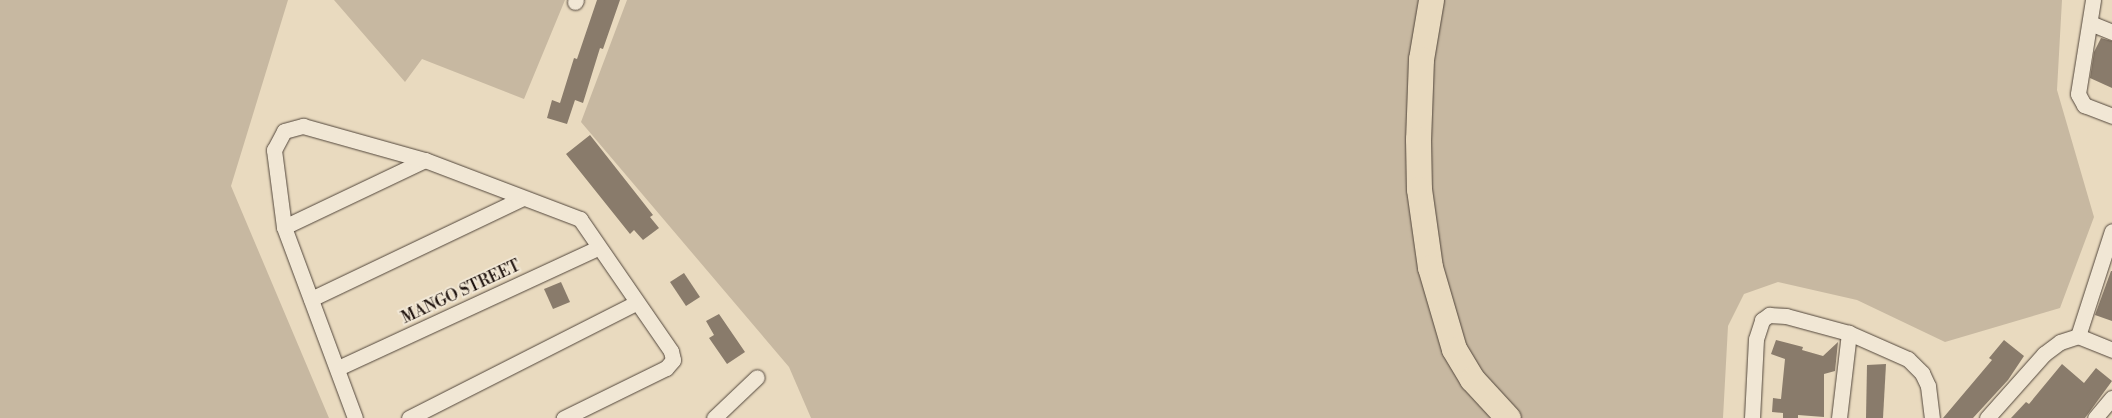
<!DOCTYPE html>
<style>
body{margin:0}
#map{position:relative;width:2112px;height:418px;overflow:hidden;background:#e9dabf;font-family:"Libre Bodoni",serif}
div>[style]{position:absolute}
.green>*{inset:0;background:#c7b8a1}
.building>*{inset:0;background:#897b6b}
.roads{filter:drop-shadow(0 0 1px #52463b) drop-shadow(0 0 1px #52463b)}
.minor>*{height:15px;margin:-7.5px;padding:0 7.5px;transform-origin:7.5px;border-radius:7.5px;background:#f1e7d5}
.primary>*{height:25px;margin:-12.5px;padding:0 12.5px;transform-origin:12.5px;border-radius:12.5px;background:#e9dabf}
span{translate:-50% -50%;white-space:nowrap;text-align:center;line-height:1.15;-webkit-text-stroke:4px #f1e7d5;paint-order:stroke}
.street-label{font-size:16px;color:#20140f}
</style>
<div id="map">
<div class="green">
<i style="clip-path:polygon(0 0,288px 0,231px 186px,329px 418px,0 418px)"></i>
<i style="clip-path:polygon(334px 0,565px 0,524px 99px,422px 59px,405px 82px)"></i>
<i style="clip-path:polygon(627px 0,2062px 0,2057px 90px,2094px 217px,2060px 308px,1945px 342px,1857px 300px,1778px 282px,1744px 294px,1728px 326px,1723px 418px,811px 418px,789px 367px,581px 122px)"></i>
</div>
<div class="building">
<i style="clip-path:polygon(597px 0,620px 0,603px 49px,600px 48px,583px 103px,575px 100px,567px 124px,547px 118px,552px 100px,560px 103px,574px 58px,577px 59px)"></i>
<i style="clip-path:polygon(2101px 38px,2112px 41px,2112px 88px,2090px 78px,2094px 52px)"></i>
<i style="clip-path:polygon(590px 135px,653px 215px,650px 217px,659px 228px,643px 240px,634px 230px,630px 234px,566px 154px)"></i>
<i style="clip-path:polygon(2111px 271px,2112px 271px,2112px 321px,2095px 315px)"></i>
<i style="clip-path:polygon(684px 273px,700px 297px,686px 306px,670px 282px)"></i>
<i style="clip-path:polygon(561px 282px,570px 302px,553px 309px,544px 289px)"></i>
<i style="clip-path:polygon(719px 314px,745px 352px,727px 364px,709px 338px,714px 335px,706px 321px)"></i>
<i style="clip-path:polygon(1776px 340px,1803px 347px,1802px 350px,1823px 356px,1838px 342px,1835px 371px,1824px 374px,1824px 417px,1798px 415px,1798px 418px,1783px 418px,1783px 413px,1772px 412px,1773px 398px,1781px 399px,1785px 359px,1771px 354px)"></i>
<i style="clip-path:polygon(2004px 340px,2024px 356px,2008px 380px,1973px 418px,1943px 418px,1992px 360px,1989px 358px)"></i>
<i style="clip-path:polygon(1886px 364px,1883px 418px,1866px 418px,1867px 365px)"></i>
<i style="clip-path:polygon(2062px 364px,2084px 383px,2096px 368px,2112px 381px,2085px 418px,2011px 418px,2026px 402px,2029px 404px)"></i>
</div>
<div class="roads">
<div class="minor">
<i style="left:2093px;top:0;width:95px;rotate:99.1deg"></i>
<i style="left:2078px;top:94px;width:13px;rotate:61deg"></i>
<i style="left:2084px;top:105px;width:30px;rotate:21deg"></i>
<i style="left:575px;top:2px;width:2px;rotate:-63deg"></i>
<i style="left:2090px;top:23px;width:24px;rotate:22deg"></i>
<i style="left:284px;top:227px;width:156px;rotate:-25.4deg"></i>
<i style="left:311px;top:299px;width:233px;rotate:-25.5deg"></i>
<i style="left:2078px;top:336px;width:110px;rotate:-72.1deg"></i>
<i style="left:2078px;top:336px;width:37px;rotate:22deg"></i>
<i style="left:338px;top:368px;width:286px;rotate:-24.8deg"></i>
<i style="left:355px;top:418px;width:204px;rotate:-110.4deg"></i>
<i style="left:284px;top:227px;width:78px;rotate:-97.4deg"></i>
<i style="left:274px;top:150px;width:21px;rotate:-62deg"></i>
<i style="left:284px;top:131px;width:20px;rotate:-15deg"></i>
<i style="left:303px;top:126px;width:127px;rotate:15.6deg"></i>
<i style="left:425px;top:160px;width:166px;rotate:20.8deg"></i>
<i style="left:580px;top:219px;width:160px;rotate:55.4deg"></i>
<i style="left:671px;top:351px;width:9px;rotate:77deg"></i>
<i style="left:673px;top:360px;width:11px;rotate:131deg"></i>
<i style="left:666px;top:368px;width:114px;rotate:153.9deg"></i>
<i style="left:409px;top:418px;width:254px;rotate:-26.9deg"></i>
<i style="left:714px;top:418px;width:59px;rotate:-43.6deg"></i>
<i style="left:1752px;top:418px;width:79px;rotate:-87.1deg"></i>
<i style="left:1756px;top:339px;width:20px;rotate:-72deg"></i>
<i style="left:1762px;top:320px;width:9px;rotate:-36deg"></i>
<i style="left:1769px;top:315px;width:17px;rotate:3deg"></i>
<i style="left:1786px;top:316px;width:65px;rotate:15.1deg"></i>
<i style="left:1849px;top:333px;width:64px;rotate:23.8deg"></i>
<i style="left:1908px;top:359px;width:20px;rotate:45deg"></i>
<i style="left:1922px;top:373px;width:14px;rotate:65deg"></i>
<i style="left:1928px;top:386px;width:32px;rotate:83deg"></i>
<i style="left:1839px;top:418px;width:86px;rotate:-83.3deg"></i>
<i style="left:1987px;top:418px;width:86px;rotate:-48.3deg"></i>
<i style="left:2044px;top:354px;width:20px;rotate:-37deg"></i>
<i style="left:2060px;top:342px;width:19px;rotate:-18deg"></i>
<i style="left:2095px;top:418px;width:26px;rotate:-50deg"></i>
</div>
<div class="primary">
<i style="left:1431px;top:0;width:60px;rotate:99.6deg"></i>
<i style="left:1421px;top:59px;width:80px;rotate:92.1deg"></i>
<i style="left:1418px;top:139px;width:50px;rotate:88.9deg"></i>
<i style="left:1419px;top:189px;width:79px;rotate:82deg"></i>
<i style="left:1430px;top:267px;width:85px;rotate:73.7deg"></i>
<i style="left:1454px;top:349px;width:35px;rotate:59deg"></i>
<i style="left:1472px;top:379px;width:53px;rotate:47.3deg"></i>
</div>
</div>
<div class="street-label">
<span style="left:461px;top:292px;rotate:-25deg">MANGO STREET</span>
</div>
</div>
